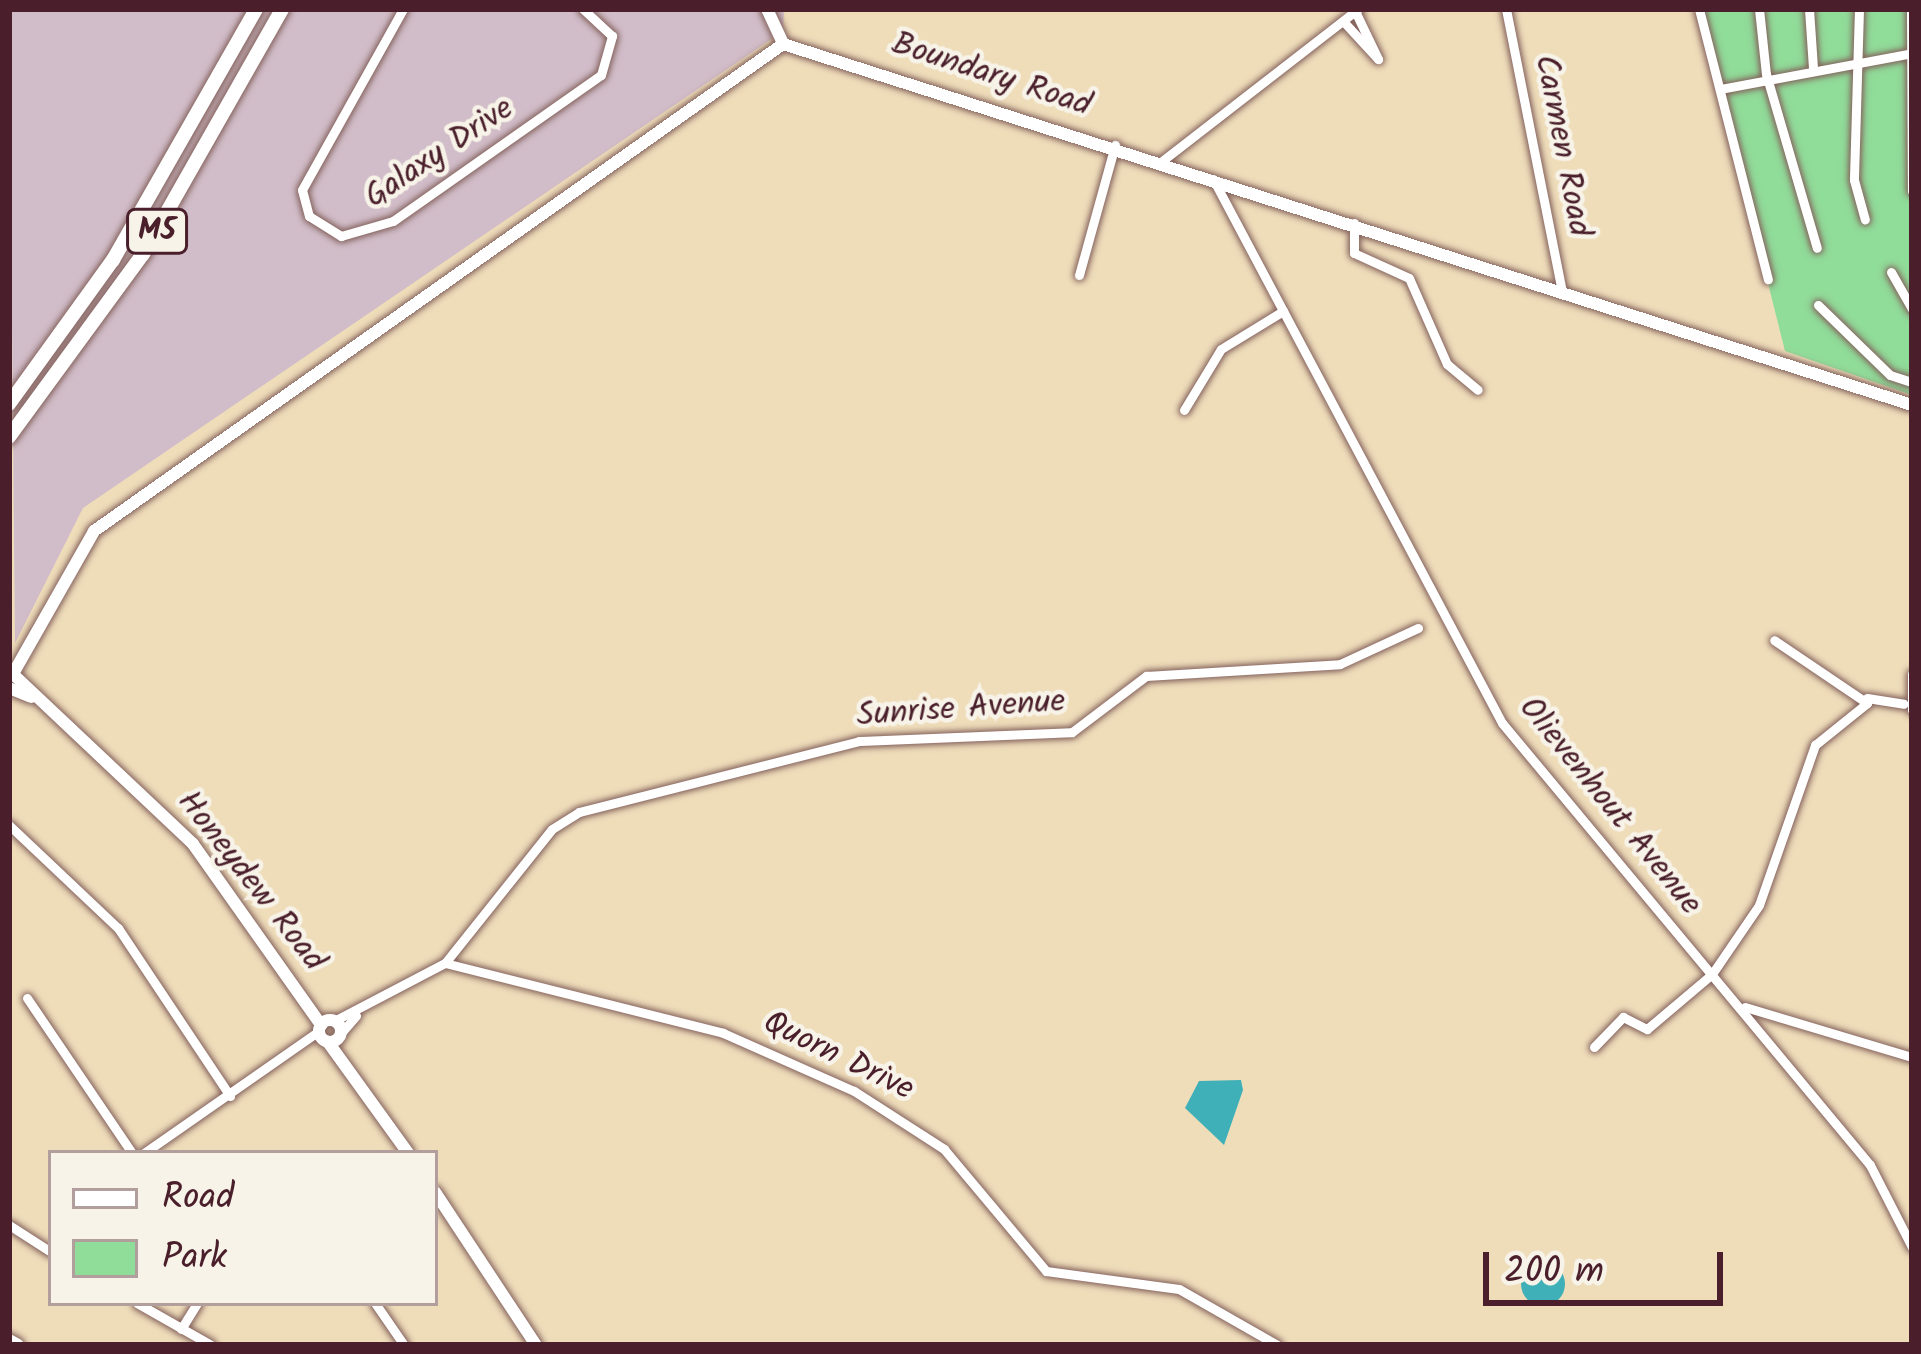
<!DOCTYPE html>
<style>
body{margin:0}
#map{position:relative;width:1921px;height:1354px;overflow:hidden;background:#efddba;font-family:Kalam,sans-serif}
div>[style]{position:absolute}
.industrial>*{inset:0;background:#d1bdc9}
.green>*{inset:0;background:#90dc99}
.water>*{inset:0;background:#3fb0b7}
.round{border-radius:50%}
.roads{filter:drop-shadow(0 0 3px #84625d) drop-shadow(0 0 3px #84625d)}
.street>*{height:9px;margin:-4.5px;padding:0 4.5px;transform-origin:4.5px;border-radius:4.5px;background:#fff}
.secondary>*{height:12px;margin:-6px;padding:0 6px;transform-origin:6px;border-radius:6px;background:#fff}
.secondary>.ring{margin:-6px;padding:0;box-sizing:content-box;background:none;border:12px solid #fff;border-radius:50%}
.primary>*{height:14px;margin:-7px;padding:0 7px;transform-origin:7px;border-radius:7px;background:#fff}
span{translate:-50% -50%;white-space:nowrap;text-align:center;line-height:1.15;-webkit-text-stroke:9px #f7f3e8;paint-order:stroke}
.shield-label span{padding:3px 9px;background:#f7f3e8;border:3px solid;border-radius:9px;-webkit-text-stroke-width:0}
.shield-label{font-size:30px;color:#4a1f2b;font-weight:700}
.street-label{font-size:33px;color:#4a1f2b}
.frame{position:absolute;inset:0;border:12px solid #4a1f2b;pointer-events:none}
.legend{position:absolute;left:48px;top:1150px;width:390px;height:156px;box-sizing:border-box;background:#f7f3e8;border:3px solid #b29e9c;margin:0;padding:15px 21px;list-style:none;font-size:36px;color:#4a1f2b}
.legend li{display:flex;align-items:center;gap:24px;height:60px}
.legend b{width:60px;border:3px solid #b29e9c}
.scale{position:absolute;left:1483px;top:1252px;width:240px;height:54px;box-sizing:border-box;border:6px solid #4a1f2b;border-top:0;padding-left:15px;font-size:36px;line-height:42px;white-space:nowrap;color:#4a1f2b;-webkit-text-stroke:9px #f7f3e8;paint-order:stroke}
</style>
<div id="map">
<div class="industrial">
<i style="clip-path:polygon(9px 9px,784px 9px,783px 31px,83px 508px,15px 643px)"></i>
</div>
<div class="green">
<i style="clip-path:polygon(1699px 9px,1912px 9px,1912px 395px,1785px 351px)"></i>
</div>
<div class="water">
<i style="clip-path:polygon(1241px 1080px,1243px 1090px,1224px 1145px,1185px 1108px,1199px 1081px)"></i>
<i class="round" style="left:1521px;top:1262px;width:44px;height:44px"></i>
</div>
<div class="roads">
<div class="street">
<i style="left:403px;top:9px;width:207px;rotate:119.2deg"></i>
<i style="left:302px;top:190px;width:27px;rotate:75deg"></i>
<i style="left:309px;top:216px;width:38px;rotate:32deg"></i>
<i style="left:341px;top:236px;width:54px;rotate:-16.1deg"></i>
<i style="left:393px;top:221px;width:254px;rotate:-35.1deg"></i>
<i style="left:601px;top:75px;width:41px;rotate:-74.2deg"></i>
<i style="left:612px;top:36px;width:40px;rotate:-137deg"></i>
<i style="left:1506px;top:9px;width:289px;rotate:78.8deg"></i>
<i style="left:1699px;top:9px;width:279px;rotate:75.7deg"></i>
<i style="left:1759px;top:9px;width:65px;rotate:83.9deg"></i>
<i style="left:1766px;top:74px;width:181px;rotate:73.7deg"></i>
<i style="left:1809px;top:9px;width:58px;rotate:86.1deg"></i>
<i style="left:1859px;top:9px;width:171px;rotate:91.7deg"></i>
<i style="left:1854px;top:180px;width:41px;rotate:74.6deg"></i>
<i style="left:1911px;top:9px;width:182px;rotate:89.7deg"></i>
<i style="left:1355px;top:11px;width:53px;rotate:64.4deg"></i>
<i style="left:1343px;top:21px;width:52px;rotate:47.4deg"></i>
<i style="left:1720px;top:89px;width:195px;rotate:-10.6deg"></i>
<i style="left:1162px;top:161px;width:248px;rotate:-37.8deg"></i>
<i style="left:1213px;top:179px;width:616px;rotate:62.02deg"></i>
<i style="left:1502px;top:723px;width:575px;rotate:50.22deg"></i>
<i style="left:1870px;top:1165px;width:92px;rotate:62.9deg"></i>
<i style="left:1354px;top:223px;width:30px;rotate:90deg"></i>
<i style="left:1354px;top:253px;width:60px;rotate:24.4deg"></i>
<i style="left:1409px;top:278px;width:94px;rotate:66.2deg"></i>
<i style="left:1447px;top:364px;width:40px;rotate:40deg"></i>
<i style="left:1891px;top:272px;width:43px;rotate:60.4deg"></i>
<i style="left:1079px;top:275px;width:135px;rotate:-74.5deg"></i>
<i style="left:1818px;top:305px;width:100px;rotate:44.2deg"></i>
<i style="left:1890px;top:375px;width:23px;rotate:18deg"></i>
<i style="left:1184px;top:410px;width:71px;rotate:-58.8deg"></i>
<i style="left:1221px;top:349px;width:73px;rotate:-31.5deg"></i>
<i style="left:1912px;top:674px;width:36px;rotate:90deg"></i>
<i style="left:1867px;top:698px;width:37px;rotate:9deg"></i>
<i style="left:9px;top:825px;width:150px;rotate:43.4deg"></i>
<i style="left:118px;top:928px;width:202px;rotate:56.3deg"></i>
<i style="left:445px;top:963px;width:287px;rotate:14.1deg"></i>
<i style="left:723px;top:1033px;width:143px;rotate:23.9deg"></i>
<i style="left:854px;top:1091px;width:107px;rotate:32.8deg"></i>
<i style="left:944px;top:1149px;width:159px;rotate:50.1deg"></i>
<i style="left:1046px;top:1271px;width:134px;rotate:7.7deg"></i>
<i style="left:1179px;top:1289px;width:113px;rotate:29.7deg"></i>
<i style="left:27px;top:998px;width:187px;rotate:55.9deg"></i>
<i style="left:1745px;top:1007px;width:174px;rotate:16.7deg"></i>
<i style="left:334px;top:1021px;width:125px;rotate:-27.6deg"></i>
<i style="left:445px;top:963px;width:171px;rotate:-51.4deg"></i>
<i style="left:552px;top:829px;width:32px;rotate:-32deg"></i>
<i style="left:579px;top:812px;width:289px;rotate:-14.2deg"></i>
<i style="left:859px;top:741px;width:213px;rotate:-2.4deg"></i>
<i style="left:1072px;top:732px;width:93px;rotate:-37.1deg"></i>
<i style="left:1146px;top:676px;width:194px;rotate:-3.5deg"></i>
<i style="left:1340px;top:664px;width:86px;rotate:-24.8deg"></i>
<i style="left:341px;top:1033px;width:23px;rotate:-49deg"></i>
<i style="left:1594px;top:1047px;width:42px;rotate:-46deg"></i>
<i style="left:1623px;top:1017px;width:27px;rotate:27deg"></i>
<i style="left:1647px;top:1029px;width:85px;rotate:-40.2deg"></i>
<i style="left:1712px;top:974px;width:83px;rotate:-55.7deg"></i>
<i style="left:1759px;top:905px;width:170px;rotate:-70.7deg"></i>
<i style="left:1815px;top:745px;width:67px;rotate:-38.9deg"></i>
<i style="left:1867px;top:703px;width:112px;rotate:-145.9deg"></i>
<i style="left:144px;top:1153px;width:213px;rotate:-34.9deg"></i>
<i style="left:9px;top:1225px;width:50px;rotate:32.7deg"></i>
<i style="left:137px;top:1303px;width:85px;rotate:29.6deg"></i>
<i style="left:375px;top:1303px;width:51px;rotate:55.4deg"></i>
<i style="left:181px;top:1329px;width:31px;rotate:-58deg"></i>
</div>
<div class="secondary">
<i style="left:767px;top:9px;width:38px;rotate:65deg"></i>
<i style="left:14px;top:672px;width:162px;rotate:-60.4deg"></i>
<i style="left:94px;top:531px;width:844px;rotate:-35.25deg"></i>
<i style="left:783px;top:44px;width:1185px;rotate:17.73deg"></i>
<i style="left:15px;top:676px;width:245px;rotate:43.3deg"></i>
<i style="left:193px;top:844px;width:222px;rotate:54.7deg"></i>
<i style="left:9px;top:688px;width:24px;rotate:22deg"></i>
<i class="ring" style="left:319px;top:1020px;width:10px;height:10px"></i>
<i style="left:328px;top:1042px;width:137px;rotate:54.2deg"></i>
<i style="left:435px;top:1192px;width:183px;rotate:56.6deg"></i>
<i style="left:9px;top:1340px;width:10px;rotate:29deg"></i>
</div>
<div class="primary">
<i style="left:9px;top:404px;width:178px;rotate:-54.2deg"></i>
<i style="left:113px;top:260px;width:289px;rotate:-60.3deg"></i>
<i style="left:9px;top:437px;width:227px;rotate:-53.8deg"></i>
<i style="left:143px;top:254px;width:282px;rotate:-60.4deg"></i>
</div>
</div>
<div class="shield-label">
<span style="left:157px;top:231px">M5</span>
</div>
<div class="street-label">
<span style="left:991px;top:76px;rotate:18deg">Boundary Road</span>
<span style="left:1561px;top:146px;rotate:79deg">Carmen Road</span>
<span style="left:440px;top:154px;rotate:-34deg">Galaxy Drive</span>
<span style="left:961px;top:710px;rotate:-4deg">Sunrise Avenue</span>
<span style="left:1609px;top:807px;rotate:51deg">Olievenhout Avenue</span>
<span style="left:250px;top:882px;rotate:52deg">Honeydew Road</span>
<span style="left:838px;top:1057px;rotate:26deg">Quorn Drive</span>
</div>
<div class="frame"></div>
<ul class="legend">
<li><b style="height:15px;background:#fff"></b>Road</li>
<li><b style="height:33px;background:#90dc99"></b>Park</li>
</ul>
<div class="scale">200 m</div>
</div>
